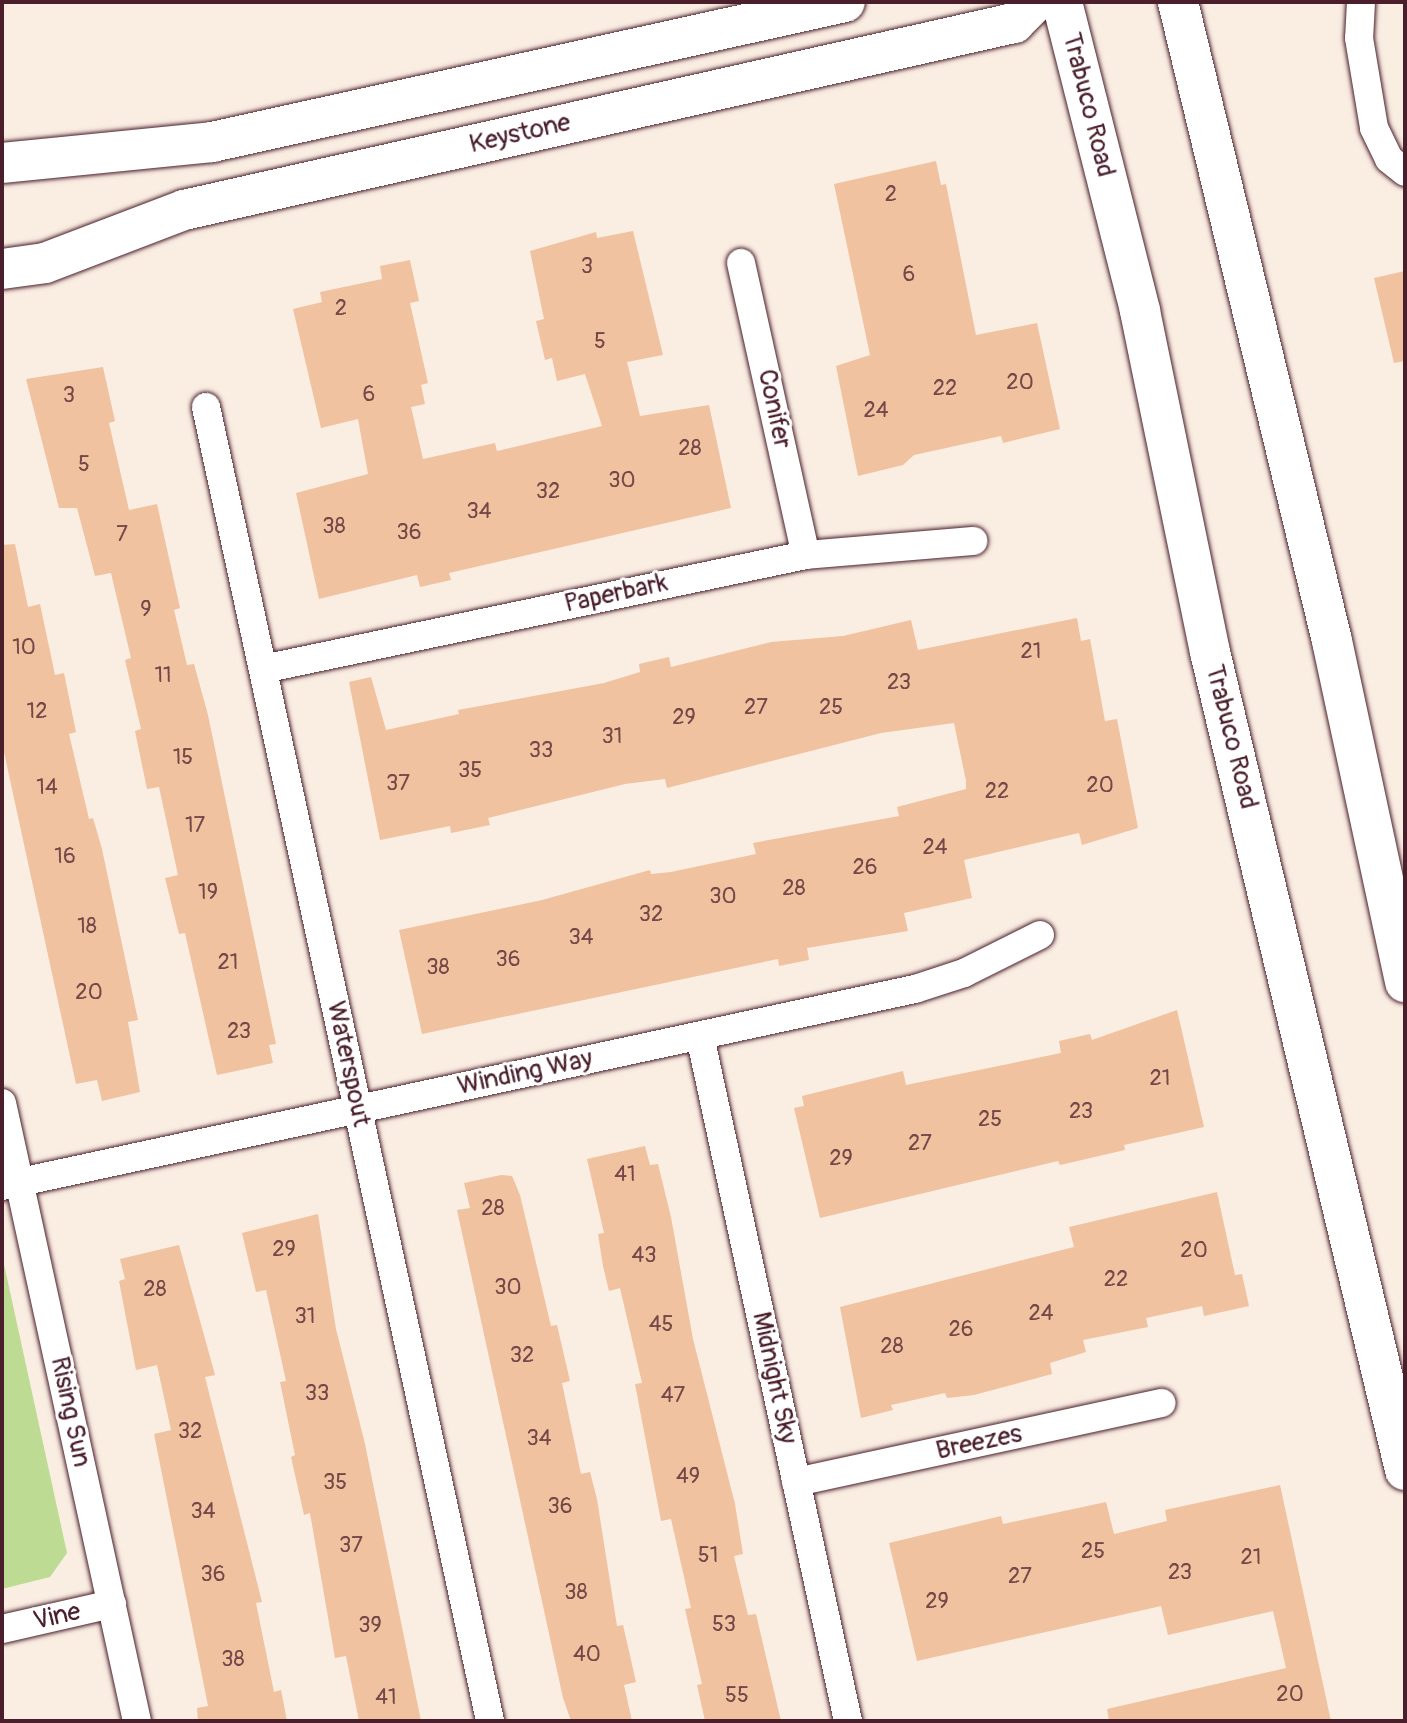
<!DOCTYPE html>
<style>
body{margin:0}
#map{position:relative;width:1407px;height:1723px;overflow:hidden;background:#faede2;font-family:Pangolin,sans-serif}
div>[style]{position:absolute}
.green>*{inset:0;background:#bddb93}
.building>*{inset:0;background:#f0c2a0}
.roads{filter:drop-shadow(0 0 2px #4a1f2b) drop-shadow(0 0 2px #4a1f2b)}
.street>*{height:28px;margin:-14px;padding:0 14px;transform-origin:14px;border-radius:14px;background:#fff}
.secondary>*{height:40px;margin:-20px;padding:0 20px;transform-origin:20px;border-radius:20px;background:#fff}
span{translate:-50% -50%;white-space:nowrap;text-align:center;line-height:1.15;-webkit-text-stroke:6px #fff;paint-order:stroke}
.number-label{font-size:22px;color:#744848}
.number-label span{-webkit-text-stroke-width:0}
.street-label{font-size:26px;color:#4a1f2b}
.frame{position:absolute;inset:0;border:4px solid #4a1f2b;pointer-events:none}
</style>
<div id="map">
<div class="green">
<i style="clip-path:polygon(2px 1255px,67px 1553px,50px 1577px,2px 1589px)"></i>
</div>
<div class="building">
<i style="clip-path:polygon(936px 161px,941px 185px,946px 184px,976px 335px,1037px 323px,1060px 429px,1003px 443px,1001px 436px,914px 455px,903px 465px,858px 476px,836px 366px,870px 355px,834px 184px)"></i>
<i style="clip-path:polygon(633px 231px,663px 355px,627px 362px,640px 416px,709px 405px,731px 508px,449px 573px,451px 580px,420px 587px,417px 575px,319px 599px,296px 493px,368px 474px,358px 419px,321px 428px,293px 309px,322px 302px,320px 292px,382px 279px,380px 266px,410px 260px,419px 301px,410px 303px,428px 383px,421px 385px,425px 404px,411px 407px,423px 459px,495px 443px,497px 451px,602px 426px,585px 374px,557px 381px,552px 358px,545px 360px,536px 321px,544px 319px,530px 251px,596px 232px,597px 238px)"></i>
<i style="clip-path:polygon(1405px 271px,1405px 361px,1394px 363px,1374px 278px)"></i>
<i style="clip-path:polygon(103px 367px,115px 421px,109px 423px,129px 510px,157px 504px,180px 608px,174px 610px,187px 665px,194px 664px,208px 715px,276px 1044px,269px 1045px,273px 1063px,217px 1075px,185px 933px,179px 934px,165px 878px,178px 875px,159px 787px,147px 789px,135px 731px,141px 729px,125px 660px,131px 658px,111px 573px,95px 576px,77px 508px,59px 508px,26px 379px)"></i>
<i style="clip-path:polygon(15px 544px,28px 607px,40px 604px,55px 675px,64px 673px,76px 732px,69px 734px,89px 819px,93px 818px,102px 849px,138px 1020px,128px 1022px,140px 1092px,102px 1101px,97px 1080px,76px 1084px,2px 743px,2px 545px)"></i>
<i style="clip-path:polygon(1077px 618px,1081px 641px,1090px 639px,1105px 721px,1117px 719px,1138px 828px,1082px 845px,1079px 833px,964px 860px,972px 898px,904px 913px,908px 931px,807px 948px,809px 960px,779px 966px,778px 959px,422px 1034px,399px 930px,542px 900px,650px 870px,651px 874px,671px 872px,756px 854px,753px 843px,899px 816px,897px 807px,966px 789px,966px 781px,954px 723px,881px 733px,667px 788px,665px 779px,625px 784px,488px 818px,490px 825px,451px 833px,450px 826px,380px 840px,349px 682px,371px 677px,386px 730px,459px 714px,458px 710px,604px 683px,640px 672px,639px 664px,669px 657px,671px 667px,771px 642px,843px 636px,911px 620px,918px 650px)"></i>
<i style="clip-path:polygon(1177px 1010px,1204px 1127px,1124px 1145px,1125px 1150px,1060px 1165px,1058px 1161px,820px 1218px,794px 1108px,804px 1106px,802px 1096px,903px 1071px,906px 1085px,1061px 1053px,1059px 1041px,1090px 1034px,1092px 1040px)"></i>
<i style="clip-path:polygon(645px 1146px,650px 1165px,658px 1164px,671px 1217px,693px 1339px,735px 1504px,743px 1554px,734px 1556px,748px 1615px,756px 1614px,781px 1721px,705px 1721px,697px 1685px,702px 1684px,685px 1609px,691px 1608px,671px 1519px,661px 1521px,635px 1384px,642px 1383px,620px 1288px,609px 1291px,603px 1266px,598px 1234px,604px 1233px,587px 1159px)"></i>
<i style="clip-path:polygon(501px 1175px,512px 1176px,520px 1195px,551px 1326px,557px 1325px,570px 1381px,562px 1383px,581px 1474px,590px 1472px,597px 1499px,617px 1626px,623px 1625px,636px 1682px,624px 1685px,632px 1721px,571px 1721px,563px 1698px,457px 1210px,470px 1208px,464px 1183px)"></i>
<i style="clip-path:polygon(1217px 1192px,1235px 1275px,1242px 1274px,1249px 1306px,1204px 1316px,1202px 1306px,1146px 1318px,1148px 1327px,1083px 1340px,1086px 1352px,1050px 1363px,1052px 1374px,974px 1395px,947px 1398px,945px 1393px,891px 1405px,893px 1410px,861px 1418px,840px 1307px,1074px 1247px,1069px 1227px)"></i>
<i style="clip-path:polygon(318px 1214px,336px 1329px,365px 1444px,421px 1721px,359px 1721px,346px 1656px,335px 1658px,310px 1513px,304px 1515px,291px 1457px,295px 1455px,280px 1382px,286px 1381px,266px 1290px,256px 1292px,242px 1233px)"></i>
<i style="clip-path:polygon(179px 1245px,215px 1375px,205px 1377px,262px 1602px,256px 1603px,274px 1692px,281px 1690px,287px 1721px,198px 1721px,197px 1708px,208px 1706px,154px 1434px,171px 1430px,157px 1365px,136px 1370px,119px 1281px,125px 1279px,120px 1259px)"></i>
<i style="clip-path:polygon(1280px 1485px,1331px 1721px,1109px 1721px,1107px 1709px,1286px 1668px,1273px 1611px,1168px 1635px,1161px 1606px,917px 1661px,889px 1543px,1001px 1516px,1003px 1524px,1106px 1502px,1114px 1534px,1167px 1521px,1165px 1510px)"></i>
</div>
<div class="roads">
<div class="street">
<i style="left:1361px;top:2px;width:36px;rotate:93deg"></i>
<i style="left:1359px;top:38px;width:91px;rotate:80.5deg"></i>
<i style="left:1374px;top:128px;width:34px;rotate:64deg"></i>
<i style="left:1389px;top:159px;width:21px;rotate:39deg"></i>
<i style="left:741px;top:263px;width:299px;rotate:77.5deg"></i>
<i style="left:206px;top:407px;width:1344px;rotate:77.8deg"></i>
<i style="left:263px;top:669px;width:555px;rotate:-11.86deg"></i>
<i style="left:806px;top:555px;width:168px;rotate:-4.8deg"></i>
<i style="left:700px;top:1036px;width:701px;rotate:77.81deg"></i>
<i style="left:2px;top:1103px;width:633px;rotate:77.68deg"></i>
<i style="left:2px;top:1186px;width:934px;rotate:-12.18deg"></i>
<i style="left:915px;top:989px;width:52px;rotate:-18.1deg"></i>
<i style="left:964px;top:973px;width:85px;rotate:-26.6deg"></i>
<i style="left:796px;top:1482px;width:374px;rotate:-12.2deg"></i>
<i style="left:2px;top:1629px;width:113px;rotate:-12.8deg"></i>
</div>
<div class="secondary">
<i style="left:1062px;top:2px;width:319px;rotate:75.8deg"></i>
<i style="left:1140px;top:311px;width:348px;rotate:78.4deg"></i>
<i style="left:1210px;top:652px;width:841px;rotate:76.59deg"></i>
<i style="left:1178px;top:2px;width:657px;rotate:76.45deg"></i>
<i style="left:1332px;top:641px;width:349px;rotate:77.9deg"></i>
<i style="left:2px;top:163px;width:211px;rotate:-5.7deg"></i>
<i style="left:212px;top:142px;width:648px;rotate:-12.47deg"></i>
<i style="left:2px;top:269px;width:43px;rotate:-7.9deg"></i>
<i style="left:45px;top:263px;width:149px;rotate:-20.9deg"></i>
<i style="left:184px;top:210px;width:851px;rotate:-12.7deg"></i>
<i style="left:1014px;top:23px;width:30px;rotate:-45deg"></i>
</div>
</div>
<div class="number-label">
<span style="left:891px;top:195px">2</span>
<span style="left:587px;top:267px">3</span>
<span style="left:909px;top:275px">6</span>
<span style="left:341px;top:309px">2</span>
<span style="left:600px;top:342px">5</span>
<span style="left:1020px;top:383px">20</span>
<span style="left:945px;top:389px">22</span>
<span style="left:369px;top:395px">6</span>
<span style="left:69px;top:396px">3</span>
<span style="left:876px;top:411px">24</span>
<span style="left:690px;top:449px">28</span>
<span style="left:84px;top:465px">5</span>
<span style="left:622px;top:481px">30</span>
<span style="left:548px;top:492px">32</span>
<span style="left:479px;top:512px">34</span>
<span style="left:334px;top:527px">38</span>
<span style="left:409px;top:533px">36</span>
<span style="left:122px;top:535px">7</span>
<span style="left:146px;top:610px">9</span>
<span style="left:24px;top:648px">10</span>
<span style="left:1031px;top:652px">21</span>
<span style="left:163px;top:676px">11</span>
<span style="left:899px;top:683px">23</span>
<span style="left:756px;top:708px">27</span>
<span style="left:831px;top:708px">25</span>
<span style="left:37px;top:712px">12</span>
<span style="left:684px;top:718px">29</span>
<span style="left:612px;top:737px">31</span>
<span style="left:541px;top:751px">33</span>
<span style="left:183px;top:758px">15</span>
<span style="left:470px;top:771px">35</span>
<span style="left:398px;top:784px">37</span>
<span style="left:1100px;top:786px">20</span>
<span style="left:47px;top:788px">14</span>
<span style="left:997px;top:792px">22</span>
<span style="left:195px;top:826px">17</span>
<span style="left:935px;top:848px">24</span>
<span style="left:65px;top:857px">16</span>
<span style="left:865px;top:868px">26</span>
<span style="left:794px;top:889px">28</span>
<span style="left:208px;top:893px">19</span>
<span style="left:723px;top:897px">30</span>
<span style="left:651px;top:915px">32</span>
<span style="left:87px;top:927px">18</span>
<span style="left:581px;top:938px">34</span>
<span style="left:508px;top:960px">36</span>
<span style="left:228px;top:963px">21</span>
<span style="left:438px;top:968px">38</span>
<span style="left:89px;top:993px">20</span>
<span style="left:239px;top:1032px">23</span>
<span style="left:1160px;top:1079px">21</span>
<span style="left:1081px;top:1112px">23</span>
<span style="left:990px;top:1120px">25</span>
<span style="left:920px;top:1144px">27</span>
<span style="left:841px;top:1159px">29</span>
<span style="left:625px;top:1175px">41</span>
<span style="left:493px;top:1209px">28</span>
<span style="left:284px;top:1250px">29</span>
<span style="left:1194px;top:1251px">20</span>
<span style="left:644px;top:1256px">43</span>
<span style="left:1116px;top:1280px">22</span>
<span style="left:508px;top:1288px">30</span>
<span style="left:155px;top:1290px">28</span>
<span style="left:1041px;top:1314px">24</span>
<span style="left:305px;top:1317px">31</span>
<span style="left:661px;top:1325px">45</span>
<span style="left:961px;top:1330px">26</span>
<span style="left:892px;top:1347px">28</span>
<span style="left:522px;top:1356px">32</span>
<span style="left:317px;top:1394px">33</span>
<span style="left:673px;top:1396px">47</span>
<span style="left:190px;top:1432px">32</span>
<span style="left:539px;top:1439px">34</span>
<span style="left:688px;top:1477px">49</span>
<span style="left:335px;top:1483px">35</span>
<span style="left:560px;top:1507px">36</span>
<span style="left:203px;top:1512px">34</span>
<span style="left:351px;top:1546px">37</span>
<span style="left:1093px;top:1552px">25</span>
<span style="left:708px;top:1556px">51</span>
<span style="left:1251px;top:1558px">21</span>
<span style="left:1180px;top:1573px">23</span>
<span style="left:213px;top:1575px">36</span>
<span style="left:1020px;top:1577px">27</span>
<span style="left:576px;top:1593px">38</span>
<span style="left:937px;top:1602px">29</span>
<span style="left:724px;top:1625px">53</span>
<span style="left:370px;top:1626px">39</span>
<span style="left:587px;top:1655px">40</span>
<span style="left:233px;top:1660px">38</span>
<span style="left:1290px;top:1695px">20</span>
<span style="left:737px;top:1696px">55</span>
<span style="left:386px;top:1698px">41</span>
</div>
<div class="street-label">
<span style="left:1088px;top:105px;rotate:76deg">Trabuco Road</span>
<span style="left:520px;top:134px;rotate:-13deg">Keystone</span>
<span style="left:774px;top:409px;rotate:78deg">Conifer</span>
<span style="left:616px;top:594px;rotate:-12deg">Paperbark</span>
<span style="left:1231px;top:737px;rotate:76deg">Trabuco Road</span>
<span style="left:348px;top:1064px;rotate:78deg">Waterspout</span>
<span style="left:525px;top:1073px;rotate:-12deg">Winding Way</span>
<span style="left:774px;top:1378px;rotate:78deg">Midnight Sky</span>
<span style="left:70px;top:1412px;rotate:78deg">Rising Sun</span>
<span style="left:979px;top:1443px;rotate:-12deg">Breezes</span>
<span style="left:57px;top:1617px;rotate:-13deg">Vine</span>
</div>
<div class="frame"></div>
</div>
